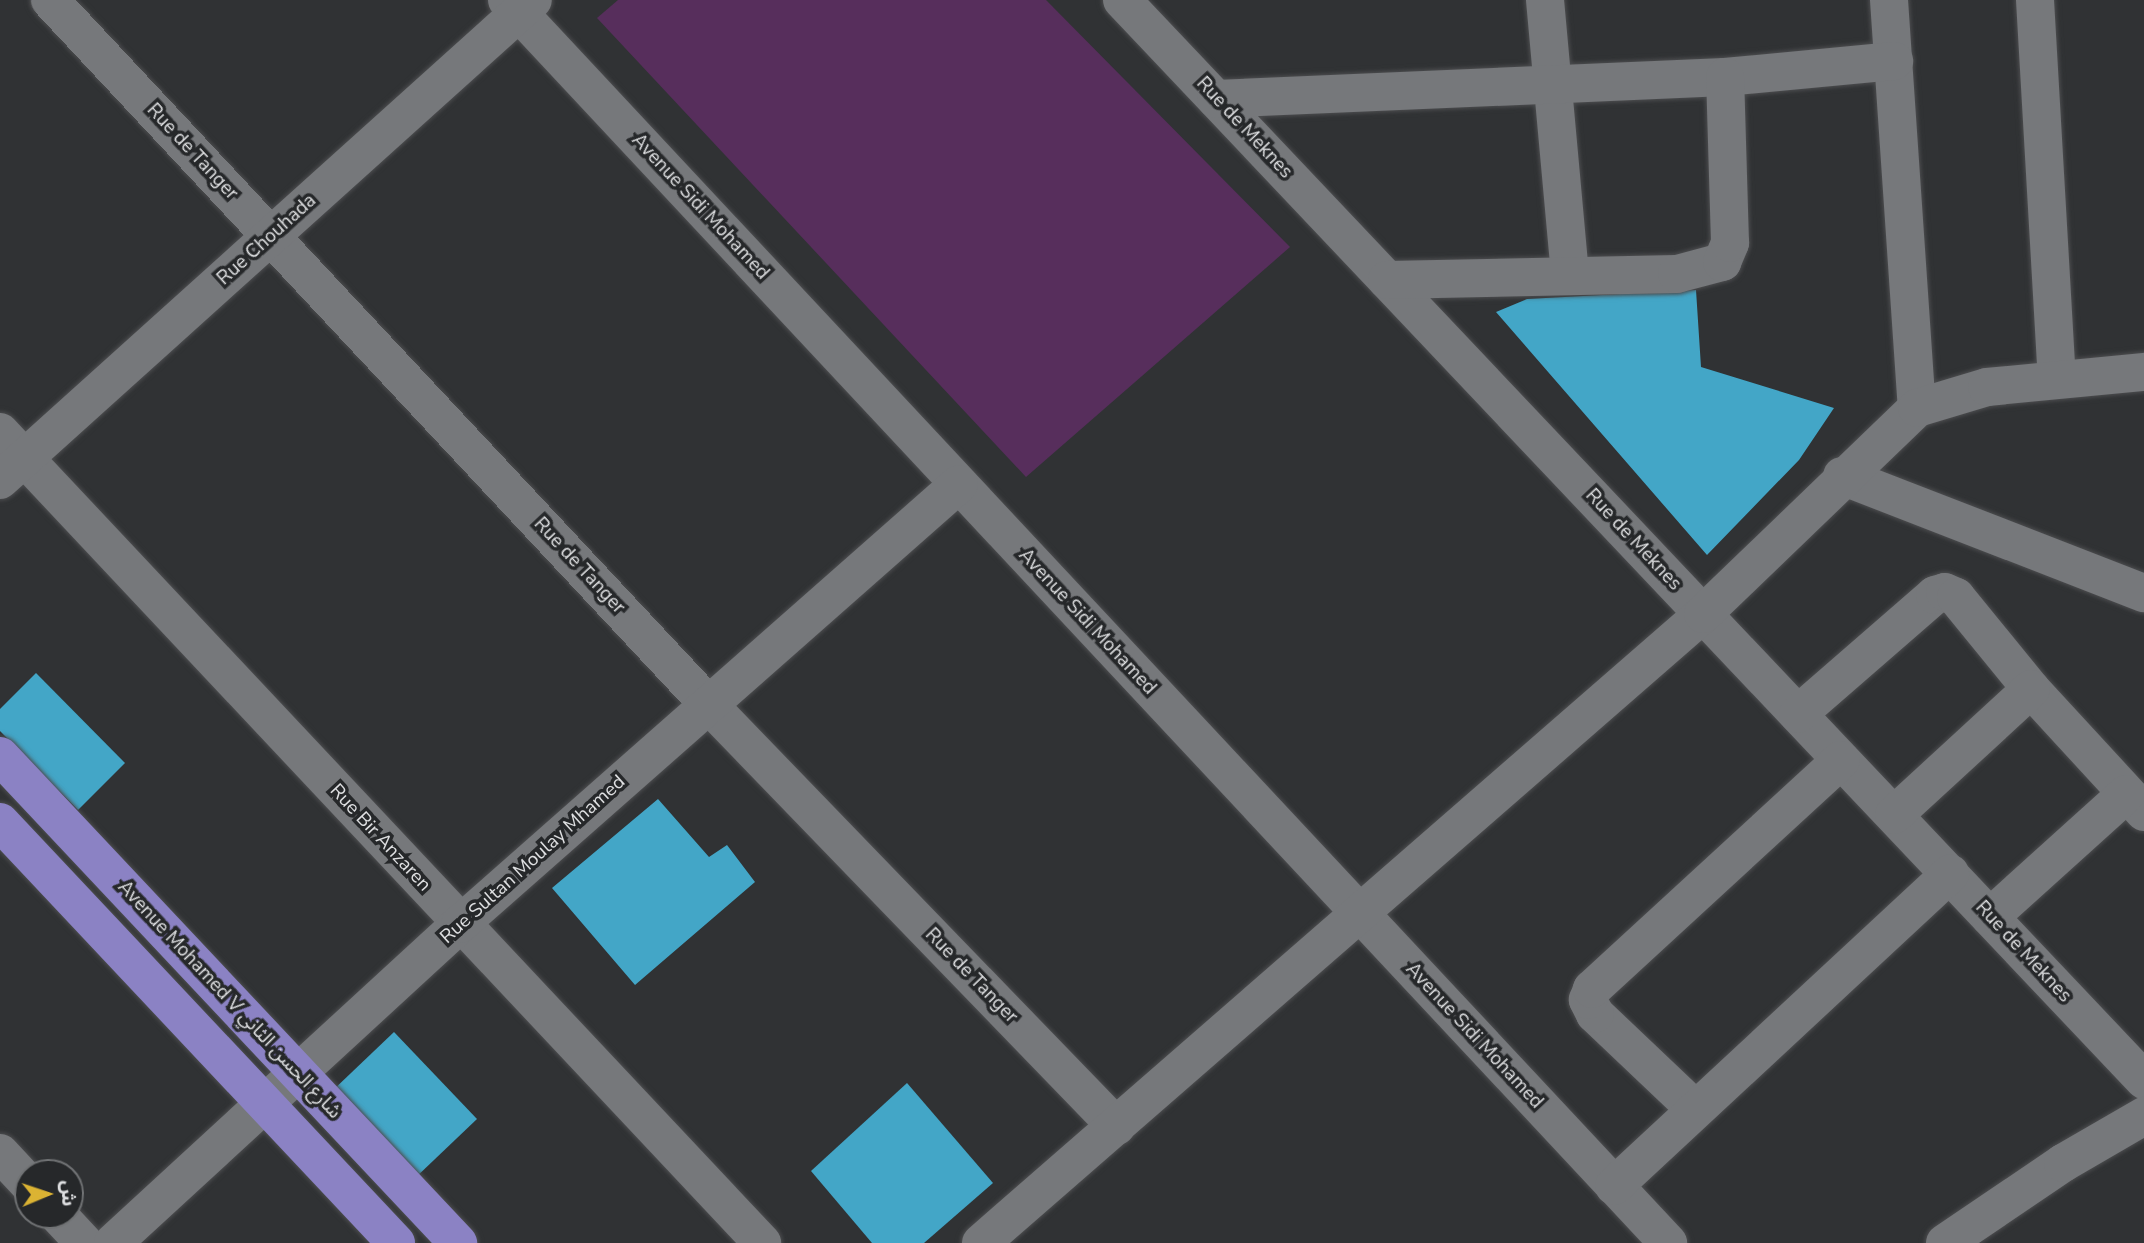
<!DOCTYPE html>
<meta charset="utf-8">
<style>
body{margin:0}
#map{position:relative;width:2144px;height:1243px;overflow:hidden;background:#303234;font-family:"Nunito Sans","Noto Sans Arabic",sans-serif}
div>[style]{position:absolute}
.green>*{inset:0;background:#572e5c}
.building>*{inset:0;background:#43a6c7}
.roads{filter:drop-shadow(0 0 2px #4c4d4f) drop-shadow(0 0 2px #4c4d4f)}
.minor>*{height:38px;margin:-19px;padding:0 19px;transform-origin:19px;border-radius:19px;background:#76787b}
.highway>*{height:38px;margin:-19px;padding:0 19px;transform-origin:19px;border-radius:19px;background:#8b82c4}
span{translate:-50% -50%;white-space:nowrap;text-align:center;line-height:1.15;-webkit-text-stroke:7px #26282a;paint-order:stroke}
.street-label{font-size:19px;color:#dfe0e2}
.north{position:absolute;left:14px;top:1159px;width:70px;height:70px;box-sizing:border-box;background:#26282a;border:2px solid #707274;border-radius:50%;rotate:88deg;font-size:19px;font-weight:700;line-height:28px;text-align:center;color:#dfe0e2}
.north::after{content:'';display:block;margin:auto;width:24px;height:32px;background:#dbb333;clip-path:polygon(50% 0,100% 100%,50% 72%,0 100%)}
</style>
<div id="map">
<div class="green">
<i style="clip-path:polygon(618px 0,1046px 0,1290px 247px,1026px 477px,597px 18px)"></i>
</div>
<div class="building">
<i style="clip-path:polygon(1696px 290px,1701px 367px,1834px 408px,1799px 460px,1707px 555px,1496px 312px,1527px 299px)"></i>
<i style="clip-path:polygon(36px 673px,125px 763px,78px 810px,0 731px,0 709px)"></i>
<i style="clip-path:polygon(658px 799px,709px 857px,727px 845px,755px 882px,635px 985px,552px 888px)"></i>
<i style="clip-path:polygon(394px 1032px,477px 1119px,413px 1180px,330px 1093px)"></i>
<i style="clip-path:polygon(907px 1083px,993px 1183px,924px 1243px,872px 1243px,811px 1171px)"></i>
</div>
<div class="roads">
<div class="minor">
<i style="left:50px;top:0;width:965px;rotate:46.93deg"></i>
<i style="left:709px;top:705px;width:586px;rotate:45.97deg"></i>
<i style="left:507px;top:0;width:1701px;rotate:46.95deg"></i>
<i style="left:1122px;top:0;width:1487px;rotate:46.58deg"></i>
<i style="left:1545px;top:0;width:277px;rotate:84.8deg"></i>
<i style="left:1889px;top:0;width:409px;rotate:86.1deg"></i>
<i style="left:2035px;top:0;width:379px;rotate:86.7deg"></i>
<i style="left:1216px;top:99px;width:509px;rotate:-2.47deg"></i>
<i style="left:1725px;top:77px;width:170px;rotate:-5.4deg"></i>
<i style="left:1387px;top:280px;width:290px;rotate:-1.2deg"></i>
<i style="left:1677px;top:274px;width:47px;rotate:-14.9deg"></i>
<i style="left:1722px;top:262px;width:21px;rotate:-67deg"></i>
<i style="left:1730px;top:243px;width:166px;rotate:-91.7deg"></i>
<i style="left:0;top:432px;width:1113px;rotate:46.78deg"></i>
<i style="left:1842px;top:476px;width:324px;rotate:21.2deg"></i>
<i style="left:0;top:480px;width:717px;rotate:-42.01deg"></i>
<i style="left:1798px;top:714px;width:181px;rotate:-41deg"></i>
<i style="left:1935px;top:595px;width:10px;rotate:-17deg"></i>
<i style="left:1945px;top:592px;width:12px;rotate:24deg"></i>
<i style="left:1956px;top:597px;width:119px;rotate:50.8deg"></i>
<i style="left:2031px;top:689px;width:167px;rotate:47.4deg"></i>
<i style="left:1894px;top:815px;width:186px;rotate:-42.6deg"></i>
<i style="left:1990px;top:917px;width:183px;rotate:-42.1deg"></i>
<i style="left:1695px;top:1109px;width:138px;rotate:-136.5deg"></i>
<i style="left:1595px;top:1014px;width:16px;rotate:-117deg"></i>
<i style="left:1588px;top:1000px;width:12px;rotate:-70deg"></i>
<i style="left:1592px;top:989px;width:338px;rotate:-42.6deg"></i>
<i style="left:0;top:1153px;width:41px;rotate:47deg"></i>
<i style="left:1614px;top:1186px;width:459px;rotate:-42.9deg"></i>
<i style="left:58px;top:1215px;width:38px;rotate:47deg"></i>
<i style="left:113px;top:1243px;width:471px;rotate:-42.6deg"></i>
<i style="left:460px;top:924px;width:665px;rotate:-41.4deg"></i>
<i style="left:981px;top:1243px;width:958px;rotate:-41.06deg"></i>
<i style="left:1703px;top:614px;width:297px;rotate:-43.9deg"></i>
<i style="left:1917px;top:408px;width:73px;rotate:-16.7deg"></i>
<i style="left:1987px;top:387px;width:158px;rotate:-5.5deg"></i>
<i style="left:1945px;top:1243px;width:143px;rotate:-34.1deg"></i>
<i style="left:2063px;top:1163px;width:94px;rotate:-30.1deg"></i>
</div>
<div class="highway">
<i style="left:0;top:756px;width:669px;rotate:46.76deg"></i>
<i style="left:0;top:822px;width:578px;rotate:46.75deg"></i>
</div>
</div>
<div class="street-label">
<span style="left:1244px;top:128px;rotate:47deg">Rue de Meknes</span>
<span style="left:192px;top:152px;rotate:47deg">Rue de Tanger</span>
<span style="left:700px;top:207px;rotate:47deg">Avenue Sidi Mohamed</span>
<span style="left:267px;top:240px;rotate:-42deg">Rue Chouhada</span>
<span style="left:1633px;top:540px;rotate:47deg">Rue de Meknes</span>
<span style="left:579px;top:566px;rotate:47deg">Rue de Tanger</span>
<span style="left:1087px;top:622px;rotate:47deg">Avenue Sidi Mohamed</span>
<span style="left:380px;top:838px;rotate:47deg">Rue Bir Anzaren</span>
<span style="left:533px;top:860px;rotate:-42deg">Rue Sultan Moulay Mhamed</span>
<span style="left:2023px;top:952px;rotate:47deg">Rue de Meknes</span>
<span style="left:971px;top:976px;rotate:46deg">Rue de Tanger</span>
<span style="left:229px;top:1000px;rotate:47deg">Avenue Mohamed V شارع الحسن الثاني</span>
<span style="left:1474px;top:1036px;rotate:47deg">Avenue Sidi Mohamed</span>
</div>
<div class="north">ش</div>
</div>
